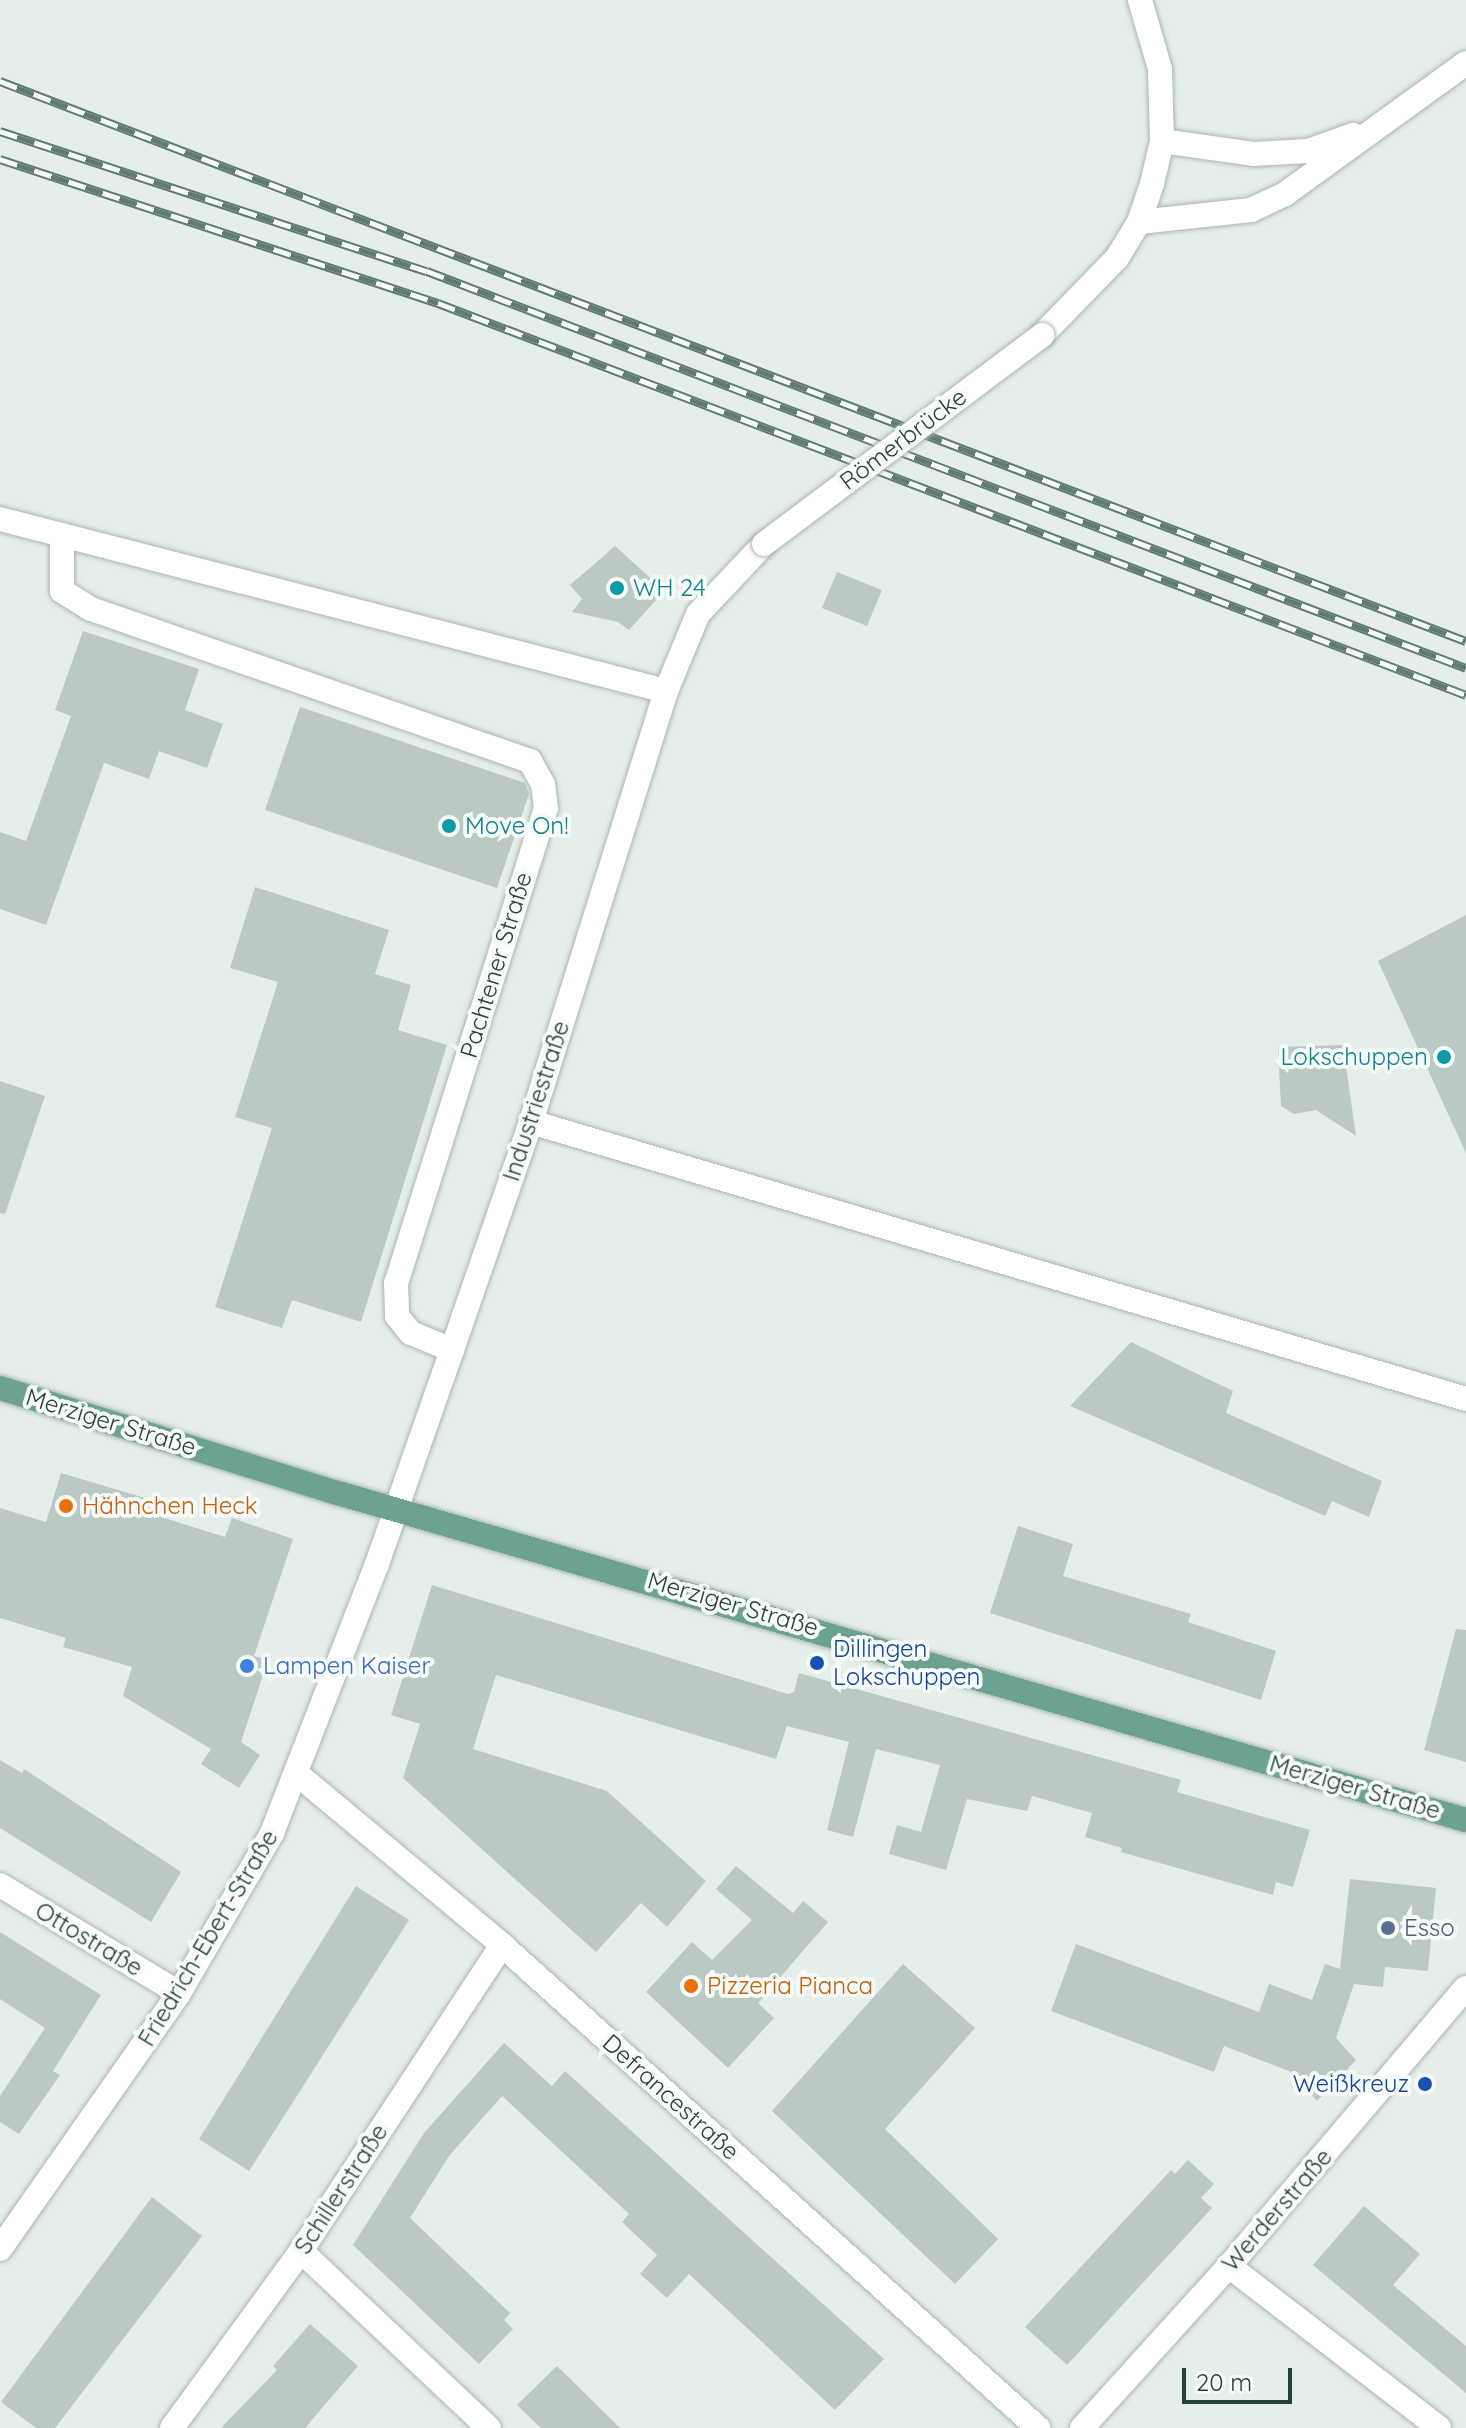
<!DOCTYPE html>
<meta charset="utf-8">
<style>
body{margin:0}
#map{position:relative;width:1466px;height:2428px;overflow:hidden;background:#e5eeea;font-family:Quicksand,sans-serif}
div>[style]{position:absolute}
.building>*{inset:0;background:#bbc9c3}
.roads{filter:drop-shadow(0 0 2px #a8b6b1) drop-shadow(0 0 2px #a8b6b1)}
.minor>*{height:24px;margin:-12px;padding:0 12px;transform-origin:12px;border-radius:12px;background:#fff}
.major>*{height:24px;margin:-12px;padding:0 12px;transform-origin:12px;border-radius:12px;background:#6ca291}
.rail>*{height:9px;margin-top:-4.5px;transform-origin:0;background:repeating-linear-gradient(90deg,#f6faf8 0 18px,#607b72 0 36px);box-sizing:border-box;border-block:2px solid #607b72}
.bridges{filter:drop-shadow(0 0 2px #a8b6b1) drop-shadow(0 0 2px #a8b6b1)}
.minor-bridge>*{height:24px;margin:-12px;padding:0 12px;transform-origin:12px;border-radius:12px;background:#fff}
.dots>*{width:22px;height:22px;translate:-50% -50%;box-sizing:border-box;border:4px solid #f6faf8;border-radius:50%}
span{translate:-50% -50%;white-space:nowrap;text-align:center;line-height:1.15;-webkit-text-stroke:8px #f6faf8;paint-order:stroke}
.street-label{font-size:24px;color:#254037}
.culture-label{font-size:24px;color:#0d838f}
.left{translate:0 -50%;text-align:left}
.right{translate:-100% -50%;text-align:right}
.food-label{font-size:24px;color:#c56008}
.transit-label{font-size:24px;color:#164399}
.shop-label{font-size:24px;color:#366cbe}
.service-label{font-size:24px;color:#4e5e75}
.scale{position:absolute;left:1182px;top:2368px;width:110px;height:36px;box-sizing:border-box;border:4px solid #254037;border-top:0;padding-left:10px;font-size:24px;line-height:28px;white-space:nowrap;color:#254037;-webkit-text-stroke:6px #f6faf8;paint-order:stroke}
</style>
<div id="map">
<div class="building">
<i style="clip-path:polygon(615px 546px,658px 585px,659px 597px,629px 630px,618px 622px,572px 612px,582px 599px,570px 585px)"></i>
<i style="clip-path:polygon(837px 572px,882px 590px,867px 626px,822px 608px)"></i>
<i style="clip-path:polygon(83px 631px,199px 669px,185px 710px,223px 724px,207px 768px,159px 751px,149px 779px,104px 763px,46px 925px,0 909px,0 832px,26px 841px,71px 716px,55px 710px)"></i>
<i style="clip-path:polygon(300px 707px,525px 783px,529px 794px,497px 888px,265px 810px)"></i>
<i style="clip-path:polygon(255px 887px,389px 930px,375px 974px,411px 985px,398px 1030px,447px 1045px,361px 1322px,292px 1300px,282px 1328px,215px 1307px,272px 1128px,235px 1117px,278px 982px,230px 968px)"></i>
<i style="clip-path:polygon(1466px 915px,1466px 1153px,1378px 961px)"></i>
<i style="clip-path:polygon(1343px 1045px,1356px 1136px,1316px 1110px,1294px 1114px,1281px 1106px,1278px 1047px)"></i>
<i style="clip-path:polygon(0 1081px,45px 1096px,5px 1214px,0 1213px)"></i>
<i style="clip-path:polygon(1131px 1342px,1233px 1391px,1226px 1413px,1382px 1481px,1369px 1517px,1332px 1501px,1325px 1516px,1070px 1406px)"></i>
<i style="clip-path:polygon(61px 1473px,162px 1503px,158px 1516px,225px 1537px,232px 1518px,293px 1539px,254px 1656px,268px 1660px,241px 1742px,260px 1755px,239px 1788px,201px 1764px,211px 1749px,123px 1696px,132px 1667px,63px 1647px,66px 1638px,0 1618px,0 1508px,46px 1522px)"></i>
<i style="clip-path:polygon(1018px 1526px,1073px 1544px,1063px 1576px,1191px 1614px,1188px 1622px,1276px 1651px,1261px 1700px,990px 1613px)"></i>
<i style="clip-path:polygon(432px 1585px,788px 1694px,794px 1692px,799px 1673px,1181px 1780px,1177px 1792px,1310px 1830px,1293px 1887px,1276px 1882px,1273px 1895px,1121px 1852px,1122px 1848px,1085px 1837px,1092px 1813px,1032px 1796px,1027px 1811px,967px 1799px,946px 1870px,889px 1854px,897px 1825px,921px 1832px,940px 1765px,876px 1749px,853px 1837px,827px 1830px,849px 1742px,787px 1726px,776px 1759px,496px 1675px,473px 1749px,607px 1791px,706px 1881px,667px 1927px,641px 1903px,596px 1952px,403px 1778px,420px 1724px,391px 1715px)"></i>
<i style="clip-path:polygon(1456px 1629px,1466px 1630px,1466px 1762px,1424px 1750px)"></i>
<i style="clip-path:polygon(0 1760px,22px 1773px,24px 1769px,181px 1872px,151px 1922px,0 1828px)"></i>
<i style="clip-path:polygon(736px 1866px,793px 1913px,803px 1901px,828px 1922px,758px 2003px,774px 2018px,728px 2068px,646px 1992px,692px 1942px,712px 1960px,752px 1920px,716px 1889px)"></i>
<i style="clip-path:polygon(1350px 1879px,1436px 1888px,1428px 1971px,1385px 1967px,1383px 1987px,1354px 1984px,1336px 2038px,1356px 2060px,1317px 2101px,1289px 2071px,1224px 2046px,1214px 2072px,1051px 2011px,1076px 1944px,1259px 2012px,1269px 1984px,1312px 2000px,1325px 1964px,1340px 1969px)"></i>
<i style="clip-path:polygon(356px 1886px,409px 1920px,249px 2171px,199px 2139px)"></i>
<i style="clip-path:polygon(0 1932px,101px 1995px,53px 2071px,60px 2075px,19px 2134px,0 2122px,0 2096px,45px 2028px,0 1999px)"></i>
<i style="clip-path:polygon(903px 1964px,975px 2028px,885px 2129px,998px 2239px,955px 2284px,772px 2111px)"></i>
<i style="clip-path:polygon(504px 2043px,552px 2086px,565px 2071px,884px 2359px,835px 2410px,689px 2274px,667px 2298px,640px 2274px,657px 2255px,622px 2222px,629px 2214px,502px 2096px,449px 2156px,410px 2218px,510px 2313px,504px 2320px,513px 2329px,479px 2364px,353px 2245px,424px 2133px)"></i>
<i style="clip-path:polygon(1188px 2160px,1214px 2184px,1201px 2198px,1212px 2208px,1067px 2365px,1025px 2327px,1171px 2170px,1175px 2174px)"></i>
<i style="clip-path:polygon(152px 2197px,202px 2236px,55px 2428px,36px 2428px,1px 2402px)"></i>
<i style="clip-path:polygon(1364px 2206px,1420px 2254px,1393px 2285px,1466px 2346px,1466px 2393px,1313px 2265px)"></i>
<i style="clip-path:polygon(310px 2324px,358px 2366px,305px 2428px,221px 2428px,277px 2370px,273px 2366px)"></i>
<i style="clip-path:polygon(557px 2366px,620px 2428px,541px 2428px,517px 2405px)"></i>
</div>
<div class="roads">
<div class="minor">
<i style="left:1162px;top:141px;width:92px;rotate:8.1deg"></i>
<i style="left:1253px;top:154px;width:55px;rotate:-3.1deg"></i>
<i style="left:1308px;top:151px;width:48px;rotate:-19.6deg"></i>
<i style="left:1139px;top:222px;width:113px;rotate:-6.1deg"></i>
<i style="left:1251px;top:210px;width:38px;rotate:-25deg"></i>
<i style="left:1285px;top:194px;width:223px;rotate:-35.9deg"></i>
<i style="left:1042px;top:335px;width:107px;rotate:-45.8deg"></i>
<i style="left:1117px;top:258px;width:42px;rotate:-58.6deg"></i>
<i style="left:1139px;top:222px;width:40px;rotate:-71.1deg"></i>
<i style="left:1152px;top:184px;width:44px;rotate:-76.9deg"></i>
<i style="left:1162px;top:141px;width:72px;rotate:-91.6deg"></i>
<i style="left:1160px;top:69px;width:72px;rotate:-106.2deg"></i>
<i style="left:0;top:519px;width:688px;rotate:14.48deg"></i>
<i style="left:62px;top:535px;width:56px;rotate:90deg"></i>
<i style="left:62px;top:591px;width:34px;rotate:32deg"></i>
<i style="left:91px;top:609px;width:465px;rotate:19.1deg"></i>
<i style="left:530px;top:761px;width:26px;rotate:61deg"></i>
<i style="left:543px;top:784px;width:24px;rotate:83deg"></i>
<i style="left:546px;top:808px;width:498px;rotate:107.5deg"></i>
<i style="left:396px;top:1283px;width:33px;rotate:88deg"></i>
<i style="left:397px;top:1316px;width:22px;rotate:51deg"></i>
<i style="left:411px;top:1333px;width:44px;rotate:22.5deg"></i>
<i style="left:531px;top:1122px;width:975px;rotate:16.5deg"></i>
<i style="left:297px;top:1774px;width:267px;rotate:39.8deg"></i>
<i style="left:502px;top:1945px;width:722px;rotate:42.02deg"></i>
<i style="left:0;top:1885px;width:209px;rotate:31.1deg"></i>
<i style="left:0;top:2249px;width:312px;rotate:-55deg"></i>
<i style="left:179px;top:1993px;width:185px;rotate:-59.8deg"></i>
<i style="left:272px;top:1833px;width:289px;rotate:-68.7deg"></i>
<i style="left:377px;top:1564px;width:227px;rotate:-70.7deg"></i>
<i style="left:452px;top:1350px;width:241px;rotate:-70.9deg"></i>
<i style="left:531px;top:1122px;width:452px;rotate:-72.6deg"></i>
<i style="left:666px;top:691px;width:83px;rotate:-67.4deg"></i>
<i style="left:698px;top:614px;width:96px;rotate:-46.7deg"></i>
<i style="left:301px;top:2251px;width:258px;rotate:43.3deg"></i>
<i style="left:1229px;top:2266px;width:265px;rotate:37.6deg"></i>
<i style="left:172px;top:2428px;width:219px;rotate:-53.9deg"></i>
<i style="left:301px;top:2251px;width:366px;rotate:-56.7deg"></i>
<i style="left:1082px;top:2428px;width:219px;rotate:-47.8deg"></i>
<i style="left:1229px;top:2266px;width:365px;rotate:-49.6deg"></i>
</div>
<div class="major">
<i style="left:0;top:1388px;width:354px;rotate:17.3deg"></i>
<i style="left:338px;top:1493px;width:1174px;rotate:16.17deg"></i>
</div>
</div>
<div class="rail">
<i style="left:0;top:81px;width:1569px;rotate:20.91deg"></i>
<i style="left:0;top:131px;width:449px;rotate:18.2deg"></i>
<i style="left:427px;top:271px;width:1112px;rotate:20.91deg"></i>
<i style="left:0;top:159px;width:461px;rotate:18.2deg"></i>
<i style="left:438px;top:303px;width:1100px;rotate:20.87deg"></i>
</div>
<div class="bridges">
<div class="minor-bridge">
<i style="left:764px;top:544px;width:348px;rotate:-36.9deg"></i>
</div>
</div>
<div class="dots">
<i style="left:617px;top:588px;background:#0f9aa8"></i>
<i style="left:449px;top:826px;background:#0f9aa8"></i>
<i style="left:1444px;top:1057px;background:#0f9aa8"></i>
<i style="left:66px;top:1506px;background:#e8710a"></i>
<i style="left:817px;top:1663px;background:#1a4fb4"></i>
<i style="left:247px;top:1666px;background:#3f7fe0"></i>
<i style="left:1388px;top:1928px;background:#5c6f8a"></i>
<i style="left:691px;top:1986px;background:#e8710a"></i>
<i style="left:1425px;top:2084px;background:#1a4fb4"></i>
</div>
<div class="street-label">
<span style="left:903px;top:439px;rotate:-37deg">Römerbrücke</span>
<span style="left:496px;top:965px;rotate:-73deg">Pachtener Straße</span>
<span style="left:536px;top:1101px;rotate:-72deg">Industriestraße</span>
<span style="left:111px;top:1422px;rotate:17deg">Merziger Straße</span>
<span style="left:733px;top:1604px;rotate:16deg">Merziger Straße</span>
<span style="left:1355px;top:1787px;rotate:16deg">Merziger Straße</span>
<span style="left:208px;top:1938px;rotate:-59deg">Friedrich-Ebert-Straße</span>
<span style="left:89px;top:1939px;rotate:31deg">Ottostraße</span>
<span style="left:671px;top:2097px;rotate:42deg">Defrancestraße</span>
<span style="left:341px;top:2189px;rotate:-57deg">Schillerstraße</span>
<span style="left:1277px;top:2210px;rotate:-49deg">Werderstraße</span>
</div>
<div class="culture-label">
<span class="left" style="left:633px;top:588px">WH 24</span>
<span class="left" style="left:465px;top:826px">Move On!</span>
<span class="right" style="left:1428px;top:1057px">Lokschuppen</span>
</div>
<div class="food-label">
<span class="left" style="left:82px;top:1506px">Hähnchen Heck</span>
<span class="left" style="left:707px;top:1986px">Pizzeria Pianca</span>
</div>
<div class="transit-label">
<span class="left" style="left:833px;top:1663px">Dillingen<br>Lokschuppen</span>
<span class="right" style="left:1409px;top:2084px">Weißkreuz</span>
</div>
<div class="shop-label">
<span class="left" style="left:263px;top:1666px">Lampen Kaiser</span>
</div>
<div class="service-label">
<span class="left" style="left:1404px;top:1928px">Esso</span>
</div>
<div class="scale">20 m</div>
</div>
